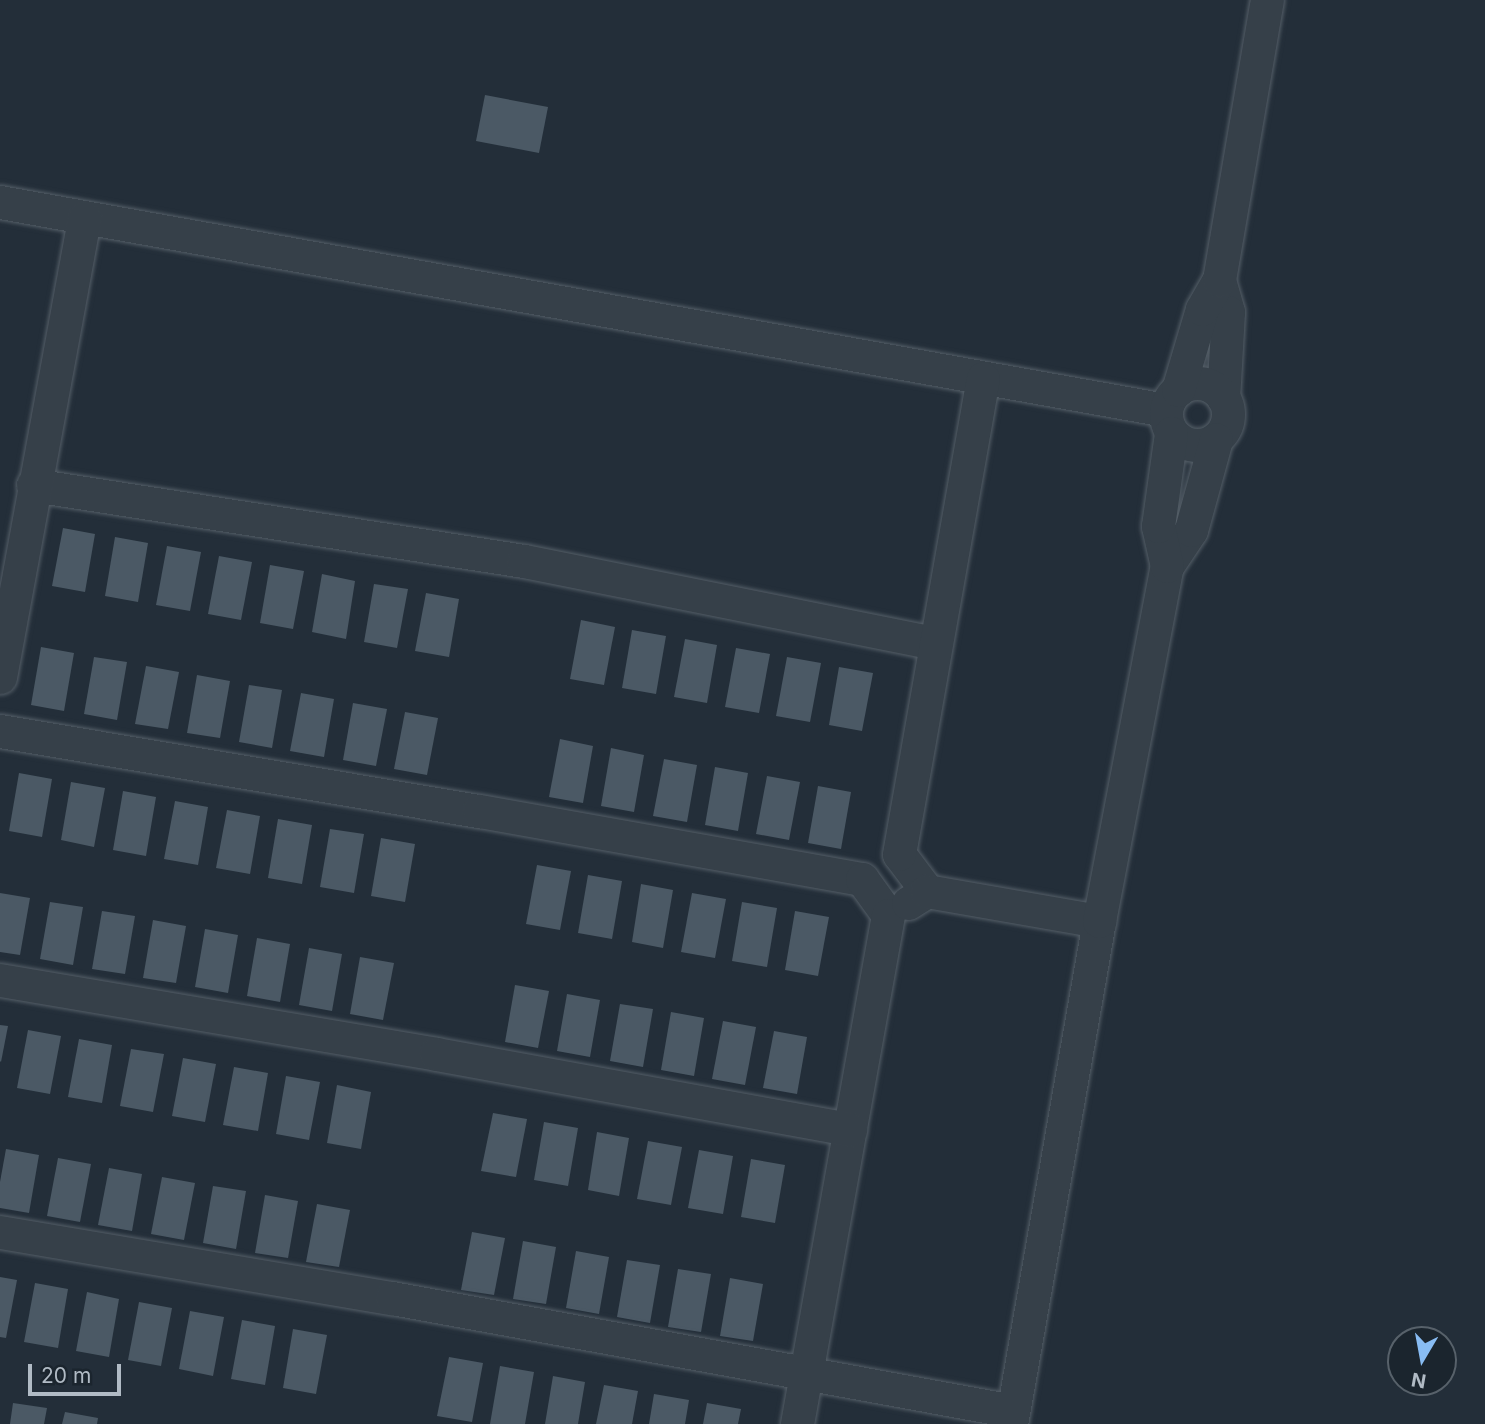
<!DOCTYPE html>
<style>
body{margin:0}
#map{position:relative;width:1485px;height:1424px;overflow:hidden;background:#232e39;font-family:Inter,sans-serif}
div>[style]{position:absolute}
.building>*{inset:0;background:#4b5965}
.roads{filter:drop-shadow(0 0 2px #545e67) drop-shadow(0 0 2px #545e67)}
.minor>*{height:33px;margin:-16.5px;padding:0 16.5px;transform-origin:16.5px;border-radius:16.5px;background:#364049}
.minor>.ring{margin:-16.5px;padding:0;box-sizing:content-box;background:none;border:33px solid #364049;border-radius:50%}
span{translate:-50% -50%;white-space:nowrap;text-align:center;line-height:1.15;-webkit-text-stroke:5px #1b252e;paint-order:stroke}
.north{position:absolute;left:1387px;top:1326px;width:70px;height:70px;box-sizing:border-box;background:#1b252e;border:2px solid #57616a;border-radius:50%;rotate:190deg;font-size:19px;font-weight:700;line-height:28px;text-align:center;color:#b1bbc5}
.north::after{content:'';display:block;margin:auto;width:24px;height:32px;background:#88bcf3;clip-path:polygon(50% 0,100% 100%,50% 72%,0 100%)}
.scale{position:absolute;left:28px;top:1364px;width:93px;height:32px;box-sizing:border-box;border:4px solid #b1bbc5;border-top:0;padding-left:9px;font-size:21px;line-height:24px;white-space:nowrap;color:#b1bbc5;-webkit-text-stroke:5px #1b252e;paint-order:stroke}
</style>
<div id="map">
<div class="building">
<i style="clip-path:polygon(485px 95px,548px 107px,539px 153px,476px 141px)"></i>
<i style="clip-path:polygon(63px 528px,95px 534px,85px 592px,52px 586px)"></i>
<i style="clip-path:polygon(115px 537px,148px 543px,138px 602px,105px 596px)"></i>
<i style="clip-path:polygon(167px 546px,201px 552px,190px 611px,156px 605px)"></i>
<i style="clip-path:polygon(219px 556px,252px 562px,241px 620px,208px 614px)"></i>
<i style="clip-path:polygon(270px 565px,304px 571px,293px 629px,260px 623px)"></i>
<i style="clip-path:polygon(322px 574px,355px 581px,346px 639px,312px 632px)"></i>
<i style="clip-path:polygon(374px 584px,408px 589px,397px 648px,364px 642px)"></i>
<i style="clip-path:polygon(426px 593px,459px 599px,449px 657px,415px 651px)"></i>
<i style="clip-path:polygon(581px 620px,615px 627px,604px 685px,570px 679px)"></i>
<i style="clip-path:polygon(632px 630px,666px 636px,656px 694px,622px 688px)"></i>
<i style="clip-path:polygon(685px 639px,717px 645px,707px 703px,674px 697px)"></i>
<i style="clip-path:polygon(41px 647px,74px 653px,64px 711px,31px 705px)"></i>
<i style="clip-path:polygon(736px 648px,770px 654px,759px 713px,725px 707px)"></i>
<i style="clip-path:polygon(94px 657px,127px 662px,117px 720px,84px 714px)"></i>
<i style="clip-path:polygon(787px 657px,821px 663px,810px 722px,776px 716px)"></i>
<i style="clip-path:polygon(146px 666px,179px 672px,168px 729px,135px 724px)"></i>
<i style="clip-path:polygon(839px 667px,873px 673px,862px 731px,829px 725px)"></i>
<i style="clip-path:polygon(197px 675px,230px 681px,220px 738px,187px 733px)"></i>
<i style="clip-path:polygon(249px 685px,282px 690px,272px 748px,239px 742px)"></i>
<i style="clip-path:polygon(301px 693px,334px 699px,324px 757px,290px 751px)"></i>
<i style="clip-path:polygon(353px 703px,387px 709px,376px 766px,343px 760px)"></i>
<i style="clip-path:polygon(405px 712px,438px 718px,427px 775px,394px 769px)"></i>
<i style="clip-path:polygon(560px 739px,593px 746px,583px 803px,549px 797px)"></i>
<i style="clip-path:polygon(611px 748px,644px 755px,634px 812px,601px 806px)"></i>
<i style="clip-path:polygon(664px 759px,697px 765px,687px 822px,653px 816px)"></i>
<i style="clip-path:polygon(715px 767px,748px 773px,738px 831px,705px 825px)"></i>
<i style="clip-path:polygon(19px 773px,52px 779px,42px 837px,9px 831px)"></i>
<i style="clip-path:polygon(767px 776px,800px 782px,789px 840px,756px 834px)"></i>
<i style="clip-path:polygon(71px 782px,105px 788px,94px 847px,61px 840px)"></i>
<i style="clip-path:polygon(818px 786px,851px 792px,841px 849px,808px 843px)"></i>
<i style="clip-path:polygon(123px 791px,156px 797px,146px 856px,113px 850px)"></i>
<i style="clip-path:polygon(175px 801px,208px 807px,198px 865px,164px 859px)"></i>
<i style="clip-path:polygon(227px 810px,260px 816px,250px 874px,216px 868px)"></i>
<i style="clip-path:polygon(278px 819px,312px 825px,302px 884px,268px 878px)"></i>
<i style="clip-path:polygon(330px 829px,364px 834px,354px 893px,320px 887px)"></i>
<i style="clip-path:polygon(381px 838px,415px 844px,405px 902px,371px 896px)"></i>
<i style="clip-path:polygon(537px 865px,571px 871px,560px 930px,526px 924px)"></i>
<i style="clip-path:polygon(588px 875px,622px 881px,612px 939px,578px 933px)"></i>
<i style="clip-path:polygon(641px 884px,673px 890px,663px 948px,632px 942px)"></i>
<i style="clip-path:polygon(0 893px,30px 898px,20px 955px,0 952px)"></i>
<i style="clip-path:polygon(692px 893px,726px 899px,715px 958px,681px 952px)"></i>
<i style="clip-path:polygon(50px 902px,83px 907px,73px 965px,40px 959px)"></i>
<i style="clip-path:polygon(742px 902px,777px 908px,767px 967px,732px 961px)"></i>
<i style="clip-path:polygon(102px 911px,135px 916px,125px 974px,92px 969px)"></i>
<i style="clip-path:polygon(795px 911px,829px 917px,818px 976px,785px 970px)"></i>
<i style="clip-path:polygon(153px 920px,186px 926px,176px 983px,143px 978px)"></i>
<i style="clip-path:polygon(205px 929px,238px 935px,228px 993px,195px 987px)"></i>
<i style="clip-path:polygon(257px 938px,290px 944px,280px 1002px,247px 996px)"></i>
<i style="clip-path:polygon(309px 948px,342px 954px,332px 1011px,299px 1005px)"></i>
<i style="clip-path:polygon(360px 957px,394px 963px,383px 1020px,350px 1014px)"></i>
<i style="clip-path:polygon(515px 985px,549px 991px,538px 1048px,505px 1042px)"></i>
<i style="clip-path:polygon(567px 994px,600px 1000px,590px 1057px,557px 1051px)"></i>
<i style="clip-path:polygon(620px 1004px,653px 1009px,643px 1067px,610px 1061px)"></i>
<i style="clip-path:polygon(671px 1012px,704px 1018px,694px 1076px,661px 1070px)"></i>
<i style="clip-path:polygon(723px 1021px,756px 1027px,745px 1085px,712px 1079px)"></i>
<i style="clip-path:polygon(0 1025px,8px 1026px,1px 1062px,0 1061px)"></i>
<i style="clip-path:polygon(28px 1030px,61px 1036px,50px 1094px,17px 1088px)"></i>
<i style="clip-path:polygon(774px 1031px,807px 1037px,797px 1094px,763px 1088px)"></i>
<i style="clip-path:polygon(79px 1039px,112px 1045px,102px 1103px,68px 1097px)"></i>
<i style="clip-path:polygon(131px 1049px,164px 1054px,153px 1112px,120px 1106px)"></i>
<i style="clip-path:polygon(183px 1058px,216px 1064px,205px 1122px,172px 1116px)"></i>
<i style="clip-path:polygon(234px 1067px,268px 1073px,258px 1131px,223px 1125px)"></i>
<i style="clip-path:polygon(286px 1076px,320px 1082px,309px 1140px,276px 1134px)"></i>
<i style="clip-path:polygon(337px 1085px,371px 1092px,361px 1149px,327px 1143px)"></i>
<i style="clip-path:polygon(493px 1113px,527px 1119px,516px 1177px,481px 1171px)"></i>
<i style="clip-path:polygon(544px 1122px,578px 1128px,568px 1186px,534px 1180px)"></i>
<i style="clip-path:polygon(597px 1132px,629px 1138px,619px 1196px,588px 1190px)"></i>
<i style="clip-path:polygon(648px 1141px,682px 1147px,671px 1205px,637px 1199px)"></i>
<i style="clip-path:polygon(6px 1149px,39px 1155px,29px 1213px,0 1208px,0 1182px)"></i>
<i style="clip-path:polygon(699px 1150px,733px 1156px,723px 1214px,688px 1208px)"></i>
<i style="clip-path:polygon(58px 1158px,91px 1164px,80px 1222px,47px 1216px)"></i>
<i style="clip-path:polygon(751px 1159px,785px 1165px,775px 1223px,741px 1217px)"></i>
<i style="clip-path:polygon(109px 1168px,142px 1174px,132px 1231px,98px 1225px)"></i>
<i style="clip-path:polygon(162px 1177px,195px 1183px,184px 1240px,151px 1234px)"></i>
<i style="clip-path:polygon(213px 1186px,246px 1191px,236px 1249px,203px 1243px)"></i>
<i style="clip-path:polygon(265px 1195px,298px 1201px,288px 1258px,255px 1253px)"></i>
<i style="clip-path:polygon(317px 1204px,350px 1210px,339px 1267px,306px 1262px)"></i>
<i style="clip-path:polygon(472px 1232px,505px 1238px,494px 1295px,461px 1290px)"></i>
<i style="clip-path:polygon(523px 1241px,556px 1247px,546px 1304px,513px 1299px)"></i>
<i style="clip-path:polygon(576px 1251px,609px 1257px,599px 1314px,566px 1308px)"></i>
<i style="clip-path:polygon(627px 1260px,660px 1265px,650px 1323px,617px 1317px)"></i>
<i style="clip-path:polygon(678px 1269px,711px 1274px,701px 1332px,668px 1327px)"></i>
<i style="clip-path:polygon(0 1277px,17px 1280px,6px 1338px,0 1337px)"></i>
<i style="clip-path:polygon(730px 1278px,763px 1284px,753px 1341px,720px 1336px)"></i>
<i style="clip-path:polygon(35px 1283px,68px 1289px,58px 1348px,24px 1342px)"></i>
<i style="clip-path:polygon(87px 1292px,119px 1299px,109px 1357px,76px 1351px)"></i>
<i style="clip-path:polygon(139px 1302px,172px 1308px,161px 1366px,128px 1360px)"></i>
<i style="clip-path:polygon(190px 1311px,224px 1317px,213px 1376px,179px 1369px)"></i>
<i style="clip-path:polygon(242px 1320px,275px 1326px,265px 1385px,231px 1379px)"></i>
<i style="clip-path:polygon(293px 1329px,327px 1335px,316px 1394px,283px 1388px)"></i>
<i style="clip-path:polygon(449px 1357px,483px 1363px,472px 1422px,437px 1416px)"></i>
<i style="clip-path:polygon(500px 1366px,534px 1372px,525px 1424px,490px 1424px)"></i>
<i style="clip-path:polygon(553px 1376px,585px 1382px,578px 1424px,545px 1424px)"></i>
<i style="clip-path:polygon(604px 1385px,638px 1391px,632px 1424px,596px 1424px)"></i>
<i style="clip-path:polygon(654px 1394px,689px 1400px,685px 1424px,649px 1424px)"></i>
<i style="clip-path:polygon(13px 1403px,47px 1408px,44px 1424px,10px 1424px)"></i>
<i style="clip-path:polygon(707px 1403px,741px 1409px,738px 1424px,703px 1424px)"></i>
<i style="clip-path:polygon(65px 1412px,98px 1418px,97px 1424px,62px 1424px)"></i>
</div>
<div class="roads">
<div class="minor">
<i style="left:0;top:202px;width:1183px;rotate:10.12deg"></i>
<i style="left:1219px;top:280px;width:33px;rotate:74deg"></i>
<i style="left:1228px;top:312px;width:86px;rotate:93.3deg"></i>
<i class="ring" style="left:1166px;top:383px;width:29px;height:29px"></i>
<i style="left:1178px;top:390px;width:84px;rotate:-73.5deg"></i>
<i style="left:1202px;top:309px;width:34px;rotate:-60deg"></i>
<i style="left:1219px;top:280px;width:284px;rotate:-80.3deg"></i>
<i style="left:33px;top:485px;width:497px;rotate:8.8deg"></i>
<i style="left:524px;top:561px;width:419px;rotate:11.3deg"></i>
<i style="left:1167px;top:566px;width:43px;rotate:-56.3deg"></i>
<i style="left:1191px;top:530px;width:94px;rotate:-74.6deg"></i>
<i style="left:0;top:677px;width:467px;rotate:-79.6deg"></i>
<i style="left:0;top:731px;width:486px;rotate:9.5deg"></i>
<i style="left:479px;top:811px;width:389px;rotate:10.1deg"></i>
<i style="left:862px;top:879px;width:44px;rotate:54.2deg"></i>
<i style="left:888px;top:915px;width:517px;rotate:100.14deg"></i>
<i style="left:927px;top:891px;width:46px;rotate:-127.1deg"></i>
<i style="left:899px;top:854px;width:483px;rotate:-80deg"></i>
<i style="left:908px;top:903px;width:22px;rotate:-32deg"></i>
<i style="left:927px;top:891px;width:175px;rotate:9.9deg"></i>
<i style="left:0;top:980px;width:442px;rotate:9.6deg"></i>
<i style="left:436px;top:1054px;width:421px;rotate:10.3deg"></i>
<i style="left:0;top:1232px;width:398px;rotate:9.6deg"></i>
<i style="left:392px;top:1298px;width:631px;rotate:10.31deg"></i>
<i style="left:1011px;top:1424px;width:511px;rotate:-80.08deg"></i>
<i style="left:1099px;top:921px;width:361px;rotate:-79.2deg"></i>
<i style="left:1167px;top:566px;width:41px;rotate:-102.7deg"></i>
<i style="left:1158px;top:526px;width:94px;rotate:-82deg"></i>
</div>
</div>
<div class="north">N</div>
<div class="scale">20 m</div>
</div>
